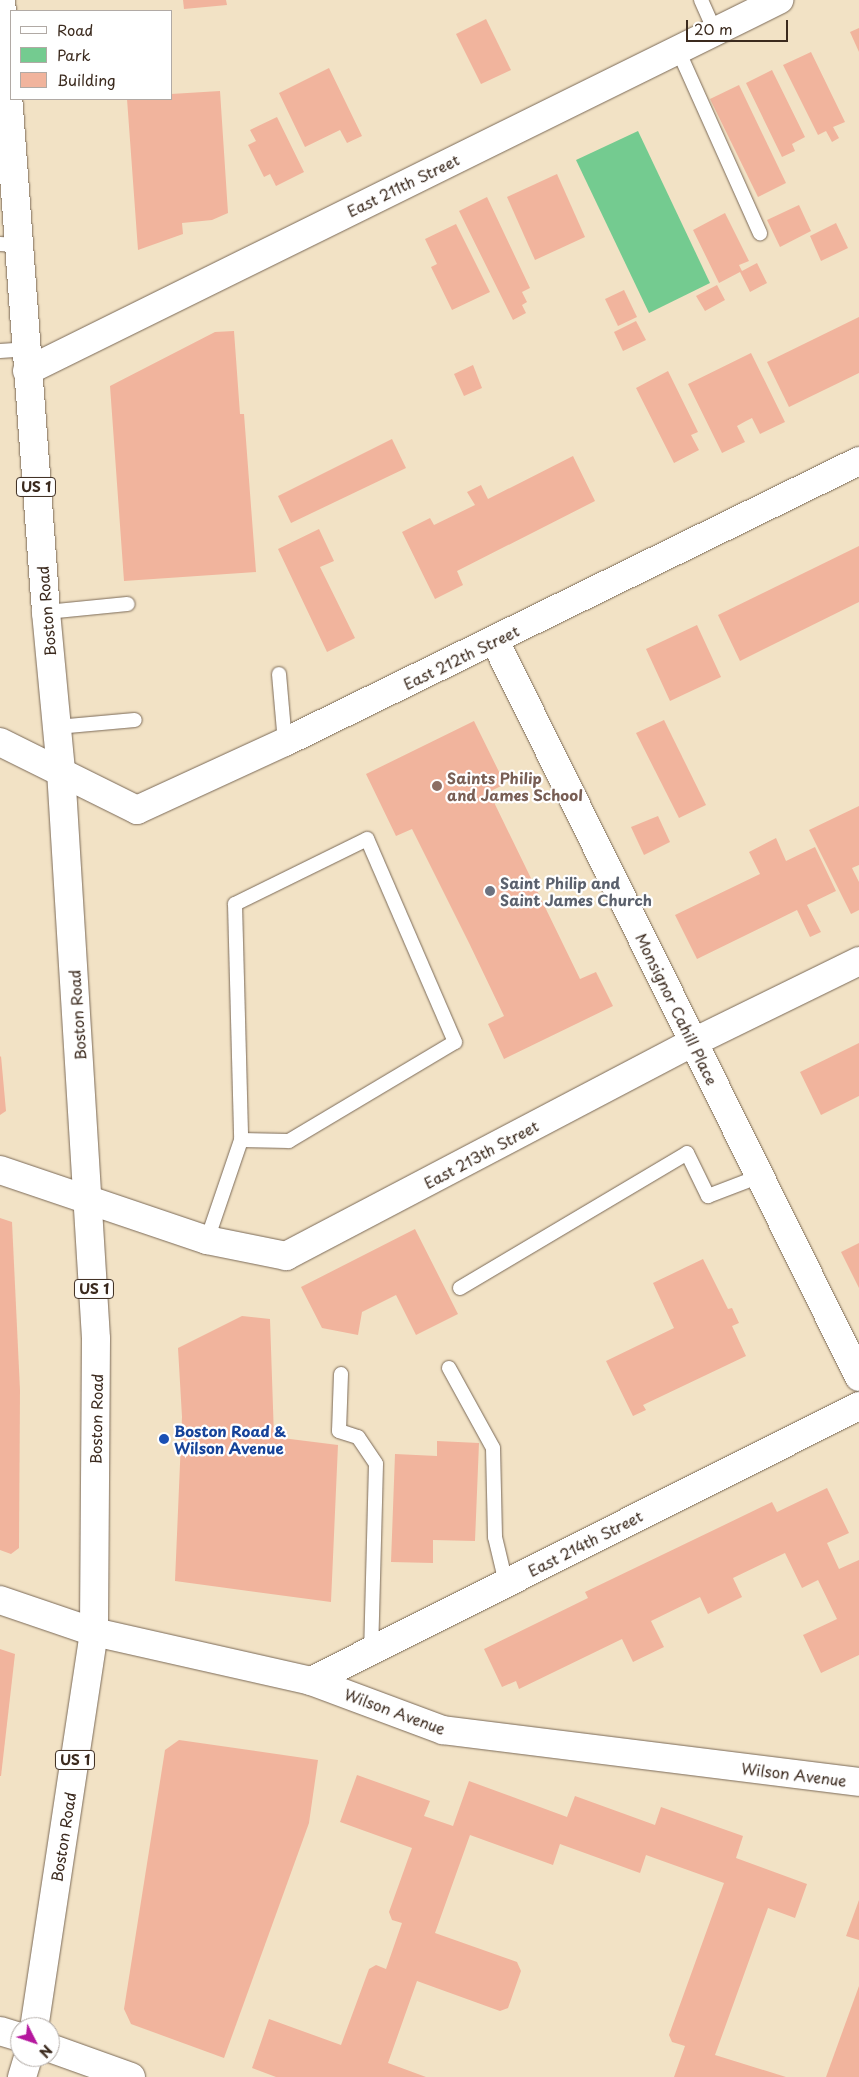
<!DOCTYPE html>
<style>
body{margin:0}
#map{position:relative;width:859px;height:2077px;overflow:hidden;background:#f2e2c5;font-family:"Playpen Sans",sans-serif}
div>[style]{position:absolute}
.green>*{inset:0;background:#74cb90}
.building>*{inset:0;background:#f1b49d}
.roads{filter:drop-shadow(0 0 1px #7b6a58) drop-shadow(0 0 1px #7b6a58)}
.lane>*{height:14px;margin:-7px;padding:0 7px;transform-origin:7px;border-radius:7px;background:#fff}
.street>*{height:28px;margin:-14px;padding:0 14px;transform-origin:14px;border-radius:14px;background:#fff}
.primary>*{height:28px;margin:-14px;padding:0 14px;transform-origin:14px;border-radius:14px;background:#fff}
.dots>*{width:14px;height:14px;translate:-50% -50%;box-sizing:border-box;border:2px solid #fff;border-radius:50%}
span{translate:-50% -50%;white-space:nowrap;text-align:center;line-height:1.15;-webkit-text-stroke:4.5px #fff;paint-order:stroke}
.shield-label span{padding:1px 4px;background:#fff;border:1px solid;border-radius:4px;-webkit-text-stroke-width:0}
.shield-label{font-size:14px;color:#3b2a1e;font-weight:700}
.street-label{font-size:15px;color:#3b2a1e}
.education-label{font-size:15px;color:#785e54;font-weight:700}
.left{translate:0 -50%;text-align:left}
.worship-label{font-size:15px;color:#5b616d;font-weight:700}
.transit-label{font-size:15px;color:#164399;font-weight:700}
.legend{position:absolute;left:10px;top:10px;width:162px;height:90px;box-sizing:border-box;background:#fff;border:1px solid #b1aaa5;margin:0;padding:6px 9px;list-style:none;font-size:15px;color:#3b2a1e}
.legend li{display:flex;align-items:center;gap:10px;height:25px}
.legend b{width:25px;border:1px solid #b1aaa5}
.north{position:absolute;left:10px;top:2017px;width:50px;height:50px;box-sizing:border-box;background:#fff;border:1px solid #b1aaa5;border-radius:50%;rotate:131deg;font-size:14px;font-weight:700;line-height:20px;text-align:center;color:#3b2a1e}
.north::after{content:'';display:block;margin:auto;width:18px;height:22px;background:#b5179e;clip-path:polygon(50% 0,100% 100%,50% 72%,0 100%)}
.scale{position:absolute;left:686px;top:20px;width:102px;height:22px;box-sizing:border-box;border:2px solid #3b2a1e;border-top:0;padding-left:6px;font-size:15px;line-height:18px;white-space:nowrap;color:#3b2a1e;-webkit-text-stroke:4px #fff;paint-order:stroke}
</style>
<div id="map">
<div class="green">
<i style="clip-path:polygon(638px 131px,710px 283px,649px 313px,576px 160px)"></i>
</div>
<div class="building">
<i style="clip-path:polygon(183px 0,226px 0,227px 5px,184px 9px)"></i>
<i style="clip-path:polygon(486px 19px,511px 70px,481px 84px,456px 34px)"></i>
<i style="clip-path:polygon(859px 28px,859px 52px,850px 32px)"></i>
<i style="clip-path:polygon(811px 52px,845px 122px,833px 127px,839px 138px,832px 142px,826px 131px,818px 135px,783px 65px)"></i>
<i style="clip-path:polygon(329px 68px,362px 136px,347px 143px,340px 130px,305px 147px,279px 93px)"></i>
<i style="clip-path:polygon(772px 70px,805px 137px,792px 144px,795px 151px,782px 157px,746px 83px)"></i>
<i style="clip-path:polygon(739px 85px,786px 183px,758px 197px,710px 99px)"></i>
<i style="clip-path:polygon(220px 91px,228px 213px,212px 220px,182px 223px,183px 234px,138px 250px,127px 99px,171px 99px,171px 94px)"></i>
<i style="clip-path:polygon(277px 117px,304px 172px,276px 186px,270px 174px,264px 177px,248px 145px,256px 141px,250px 130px)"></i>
<i style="clip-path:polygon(557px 174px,585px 237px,535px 260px,507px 197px)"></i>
<i style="clip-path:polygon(487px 197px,530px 288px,522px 292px,527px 302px,522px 305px,526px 313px,513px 320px,459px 211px)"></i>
<i style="clip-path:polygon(799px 205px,811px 231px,780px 247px,767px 220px)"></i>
<i style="clip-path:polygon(725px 213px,749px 261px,739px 265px,742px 271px,757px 263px,767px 283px,750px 292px,740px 272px,719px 283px,693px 230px)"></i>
<i style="clip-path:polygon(836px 223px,848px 248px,821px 261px,810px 236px)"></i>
<i style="clip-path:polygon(456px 224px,490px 292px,452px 310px,431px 267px,437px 264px,425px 239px)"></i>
<i style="clip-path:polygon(717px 285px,725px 300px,705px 311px,696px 296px)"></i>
<i style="clip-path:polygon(624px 290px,637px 317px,618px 326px,605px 299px)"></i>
<i style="clip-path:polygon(859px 317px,859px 373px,789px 407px,767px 362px)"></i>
<i style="clip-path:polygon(636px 321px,646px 340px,623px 351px,614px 332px)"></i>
<i style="clip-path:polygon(234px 331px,240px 414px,244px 414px,256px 572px,124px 581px,110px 386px,215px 332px)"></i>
<i style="clip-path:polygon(751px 353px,785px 422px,760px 434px,752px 418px,746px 421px,737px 426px,745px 442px,722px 453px,688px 384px)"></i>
<i style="clip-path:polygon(473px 365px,482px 388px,464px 396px,454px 374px)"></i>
<i style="clip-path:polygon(668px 371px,698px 432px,691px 435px,699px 450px,674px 463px,636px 388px)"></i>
<i style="clip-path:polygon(392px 439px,406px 468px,291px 523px,278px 496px)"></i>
<i style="clip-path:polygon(573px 456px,595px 501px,457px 571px,463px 585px,435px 599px,402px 532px,430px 518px,434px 525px,475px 505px,467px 492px,481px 485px,488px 499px)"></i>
<i style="clip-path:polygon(319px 529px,334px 561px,320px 567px,355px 638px,327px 652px,278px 549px)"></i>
<i style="clip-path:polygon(859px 546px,859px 602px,740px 661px,718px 615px)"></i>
<i style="clip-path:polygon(697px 625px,721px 677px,670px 701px,646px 649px)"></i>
<i style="clip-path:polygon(664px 720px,706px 805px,679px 818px,636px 733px)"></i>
<i style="clip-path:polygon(474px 721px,505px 784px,489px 792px,580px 979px,596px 972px,613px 1006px,504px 1059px,488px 1024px,504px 1016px,470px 945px,412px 829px,396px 836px,366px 774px)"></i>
<i style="clip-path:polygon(859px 806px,859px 865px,852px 868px,859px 882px,859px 910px,851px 914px,809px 830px)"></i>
<i style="clip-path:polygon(658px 816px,670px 842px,644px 855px,631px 827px)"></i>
<i style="clip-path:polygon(776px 838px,786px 861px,815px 847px,836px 891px,807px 905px,821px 932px,810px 937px,797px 910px,697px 959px,675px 915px,760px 874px,749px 852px)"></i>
<i style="clip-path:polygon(859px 1043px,859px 1096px,821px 1115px,800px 1072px)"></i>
<i style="clip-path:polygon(1px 1056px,6px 1111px,0 1115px,0 1057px)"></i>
<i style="clip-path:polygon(0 1218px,12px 1222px,20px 1390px,19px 1548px,11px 1554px,0 1550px)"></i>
<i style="clip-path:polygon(415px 1229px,458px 1314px,416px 1335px,396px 1295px,362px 1312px,358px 1335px,322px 1328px,301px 1287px)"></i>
<i style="clip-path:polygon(859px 1243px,859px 1288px,841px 1252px)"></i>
<i style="clip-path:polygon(703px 1259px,728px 1309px,732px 1308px,739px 1323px,732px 1326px,746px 1356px,643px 1405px,646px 1410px,633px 1416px,606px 1361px,674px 1328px,653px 1283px)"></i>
<i style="clip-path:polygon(242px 1316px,270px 1319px,274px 1437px,338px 1445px,331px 1602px,175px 1581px,182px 1417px,178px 1348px)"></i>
<i style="clip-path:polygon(437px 1441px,479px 1443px,475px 1541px,433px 1540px,433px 1563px,391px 1562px,395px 1454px,437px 1456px)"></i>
<i style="clip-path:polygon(827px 1488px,849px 1533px,827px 1543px,839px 1569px,859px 1560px,859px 1655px,821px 1673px,803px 1635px,837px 1619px,818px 1580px,802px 1588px,785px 1553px,733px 1578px,742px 1597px,708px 1614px,700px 1597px,651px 1621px,664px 1647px,633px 1662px,622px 1639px,519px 1689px,516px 1681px,502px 1687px,484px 1649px,588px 1598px,585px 1592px,772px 1502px,777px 1512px)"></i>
<i style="clip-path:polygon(0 1649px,15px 1654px,1px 1776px,0 1776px)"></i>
<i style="clip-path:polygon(179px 1740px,318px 1760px,309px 1823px,224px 2058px,131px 2024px,124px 2009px,165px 1750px)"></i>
<i style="clip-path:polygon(357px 1775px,430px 1801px,424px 1816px,453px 1826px,469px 1781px,567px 1817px,575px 1796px,655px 1825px,661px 1807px,743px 1836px,736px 1858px,807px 1884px,795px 1918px,768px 1908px,715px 2055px,786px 2077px,674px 2077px,685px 2046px,672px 2042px,669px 2035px,724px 1883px,646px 1855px,640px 1873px,560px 1844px,553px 1865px,470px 1835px,435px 1933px,517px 1962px,521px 1971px,508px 2008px,500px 2011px,417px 1981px,388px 2063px,426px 2077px,276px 2077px,252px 2068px,269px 2019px,341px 2045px,369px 1969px,376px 1965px,386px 1969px,402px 1923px,392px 1920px,389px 1912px,412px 1848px,340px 1822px)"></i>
<i style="clip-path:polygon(859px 1900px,859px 1940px,846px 1936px)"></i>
<i style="clip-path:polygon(859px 1986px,859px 2077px,826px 2077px)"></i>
</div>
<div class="roads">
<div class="lane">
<i style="left:701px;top:0;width:35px;rotate:66deg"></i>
<i style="left:678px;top:50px;width:201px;rotate:65.9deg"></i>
<i style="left:0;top:244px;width:18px;rotate:3deg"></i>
<i style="left:0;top:351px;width:26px;rotate:-4deg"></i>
<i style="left:46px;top:612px;width:82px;rotate:-5.6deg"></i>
<i style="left:279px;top:674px;width:68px;rotate:85deg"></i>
<i style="left:57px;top:727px;width:78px;rotate:-5.1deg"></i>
<i style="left:207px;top:1240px;width:106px;rotate:-71.2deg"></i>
<i style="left:241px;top:1140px;width:48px;rotate:1.2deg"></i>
<i style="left:289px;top:1141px;width:193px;rotate:-30.8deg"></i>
<i style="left:455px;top:1042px;width:221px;rotate:-113.4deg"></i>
<i style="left:367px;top:839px;width:147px;rotate:153.8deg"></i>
<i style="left:235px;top:904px;width:236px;rotate:88.5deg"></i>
<i style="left:460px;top:1288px;width:264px;rotate:-30.7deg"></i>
<i style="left:687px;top:1153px;width:48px;rotate:64deg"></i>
<i style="left:708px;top:1196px;width:56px;rotate:-21deg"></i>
<i style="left:449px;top:1368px;width:91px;rotate:61.2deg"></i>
<i style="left:493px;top:1448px;width:89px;rotate:88.7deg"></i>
<i style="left:495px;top:1537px;width:47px;rotate:76.6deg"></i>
<i style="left:341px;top:1374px;width:57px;rotate:92deg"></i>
<i style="left:339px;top:1431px;width:20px;rotate:18deg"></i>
<i style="left:358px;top:1437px;width:32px;rotate:56deg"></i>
<i style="left:376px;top:1464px;width:187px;rotate:91.5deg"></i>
</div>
<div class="street">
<i style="left:27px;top:371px;width:839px;rotate:-26.26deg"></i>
<i style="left:495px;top:641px;width:821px;rotate:63.68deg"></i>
<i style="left:0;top:742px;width:153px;rotate:26.4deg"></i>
<i style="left:137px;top:810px;width:163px;rotate:-24.7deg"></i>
<i style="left:285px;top:742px;width:639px;rotate:-26.08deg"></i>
<i style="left:0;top:1170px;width:219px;rotate:18.7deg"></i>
<i style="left:207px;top:1240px;width:81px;rotate:11.4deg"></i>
<i style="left:286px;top:1256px;width:461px;rotate:-27.7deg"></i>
<i style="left:694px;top:1042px;width:184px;rotate:-26.1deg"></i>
<i style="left:0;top:1600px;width:99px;rotate:18.8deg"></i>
<i style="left:94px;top:1632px;width:222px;rotate:12.7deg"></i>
<i style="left:311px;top:1681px;width:141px;rotate:20.4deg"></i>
<i style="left:443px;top:1730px;width:419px;rotate:7.1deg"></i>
<i style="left:311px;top:1681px;width:613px;rotate:-26.65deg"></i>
<i style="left:0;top:2031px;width:21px;rotate:17deg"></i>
<i style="left:50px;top:2048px;width:86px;rotate:19.7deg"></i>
</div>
<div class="primary">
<i style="left:1px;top:0;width:614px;rotate:85.79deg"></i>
<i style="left:46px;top:612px;width:160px;rotate:84.6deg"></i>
<i style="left:61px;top:771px;width:569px;rotate:86.47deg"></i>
<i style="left:96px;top:1339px;width:293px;rotate:90.4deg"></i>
<i style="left:94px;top:1632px;width:400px;rotate:98.6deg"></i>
<i style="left:22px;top:2077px;width:21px;rotate:-73deg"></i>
</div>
</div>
<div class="dots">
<i style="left:437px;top:786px;background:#8d6e63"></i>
<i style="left:490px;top:891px;background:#6b7280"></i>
<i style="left:164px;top:1439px;background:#1a4fb4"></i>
</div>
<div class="shield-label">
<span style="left:36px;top:487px">US 1</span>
<span style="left:94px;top:1289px">US 1</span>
<span style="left:75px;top:1760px">US 1</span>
</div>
<div class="street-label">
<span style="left:403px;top:185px;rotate:-26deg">East 211th Street</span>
<span style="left:46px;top:611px;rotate:-95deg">Boston Road</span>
<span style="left:461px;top:657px;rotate:-26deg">East 212th Street</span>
<span style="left:677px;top:1009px;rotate:64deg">Monsignor Cahill Place</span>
<span style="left:77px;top:1015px;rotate:-94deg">Boston Road</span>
<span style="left:481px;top:1154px;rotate:-28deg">East 213th Street</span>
<span style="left:96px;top:1419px;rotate:-89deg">Boston Road</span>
<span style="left:585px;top:1543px;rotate:-27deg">East 214th Street</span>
<span style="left:395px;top:1711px;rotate:20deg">Wilson Avenue</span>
<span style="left:794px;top:1774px;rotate:7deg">Wilson Avenue</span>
<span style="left:63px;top:1837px;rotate:-81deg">Boston Road</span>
</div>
<div class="education-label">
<span class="left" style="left:447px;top:786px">Saints Philip<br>and James School</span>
</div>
<div class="worship-label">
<span class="left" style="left:500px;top:891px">Saint Philip and<br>Saint James Church</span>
</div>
<div class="transit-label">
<span class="left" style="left:174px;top:1439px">Boston Road &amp;<br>Wilson Avenue</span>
</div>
<ul class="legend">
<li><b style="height:6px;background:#fff"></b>Road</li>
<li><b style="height:14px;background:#74cb90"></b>Park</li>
<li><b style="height:14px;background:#f1b49d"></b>Building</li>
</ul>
<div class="north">N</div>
<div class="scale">20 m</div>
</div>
